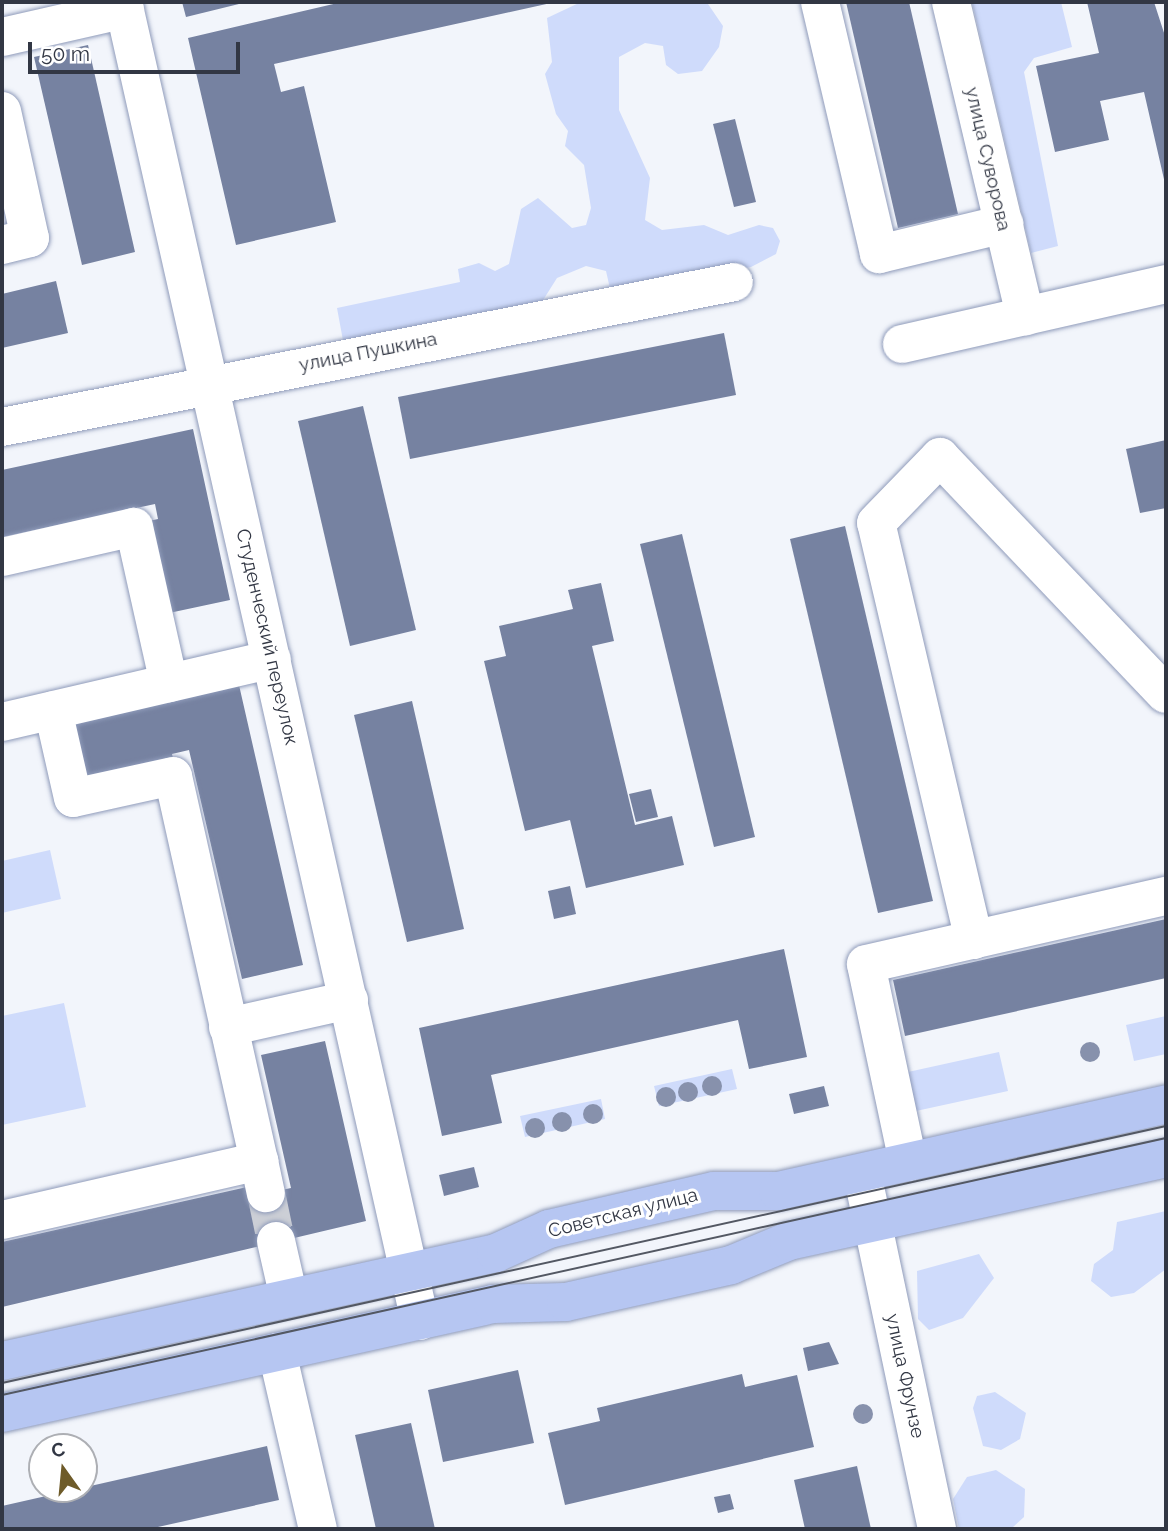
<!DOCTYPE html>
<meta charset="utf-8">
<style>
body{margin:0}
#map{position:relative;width:1168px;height:1531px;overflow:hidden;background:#f2f5fb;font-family:Raleway,sans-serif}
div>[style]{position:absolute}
.green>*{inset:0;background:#cfdbfb}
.building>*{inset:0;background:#7682a1}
.minor-tunnel>*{height:38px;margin-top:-19px;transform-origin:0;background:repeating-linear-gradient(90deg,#cccfd6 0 38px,transparent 0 57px)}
.roads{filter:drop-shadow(0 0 2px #8f9bba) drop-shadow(0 0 2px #8f9bba)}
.minor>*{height:38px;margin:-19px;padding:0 19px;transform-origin:19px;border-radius:19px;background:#fff}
.major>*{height:38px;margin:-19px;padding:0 19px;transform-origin:19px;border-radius:19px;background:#b6c6f2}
.tram>*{height:2px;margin:-1px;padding:0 1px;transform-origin:1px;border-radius:1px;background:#535863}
.trees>*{width:20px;height:20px;margin:-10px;border-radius:50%;background:#8791ac}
span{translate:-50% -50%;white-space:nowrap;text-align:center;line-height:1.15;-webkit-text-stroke:6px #fff;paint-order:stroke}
.street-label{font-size:19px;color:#323744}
.frame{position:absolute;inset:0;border:4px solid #323744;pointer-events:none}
.north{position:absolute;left:28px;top:1433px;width:70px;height:70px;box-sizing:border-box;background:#fff;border:2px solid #adafb4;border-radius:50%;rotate:345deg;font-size:19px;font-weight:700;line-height:28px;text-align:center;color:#323744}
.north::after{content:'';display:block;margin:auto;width:24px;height:32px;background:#6e5b29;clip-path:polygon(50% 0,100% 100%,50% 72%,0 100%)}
.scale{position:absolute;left:28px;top:42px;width:212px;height:32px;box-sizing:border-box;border:4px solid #323744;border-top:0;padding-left:9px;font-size:21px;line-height:24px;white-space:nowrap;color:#323744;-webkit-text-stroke:5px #fff;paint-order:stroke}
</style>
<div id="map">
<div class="green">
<i style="clip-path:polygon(581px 2px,708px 4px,723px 26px,719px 47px,702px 71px,678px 74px,666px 65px,663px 46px,645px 43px,619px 57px,619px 110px,650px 178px,645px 220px,662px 230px,704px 225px,728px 235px,759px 225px,773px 228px,780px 241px,776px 254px,751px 267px,611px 293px,606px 271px,586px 266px,557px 278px,540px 305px,344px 346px,337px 308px,460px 282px,458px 269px,479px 263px,495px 271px,509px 264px,521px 209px,538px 198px,572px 228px,586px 225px,591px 208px,584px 165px,565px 146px,568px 131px,556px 114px,545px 74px,552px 62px,547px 18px)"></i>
<i style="clip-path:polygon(972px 2px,1061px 2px,1072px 47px,1034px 58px,1024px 72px,1058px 246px,1031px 253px)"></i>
<i style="clip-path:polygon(50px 850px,61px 899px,2px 913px,2px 861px)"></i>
<i style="clip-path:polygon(64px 1003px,86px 1107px,2px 1125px,2px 1016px)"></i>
<i style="clip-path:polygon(1166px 1016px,1166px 1054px,1134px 1061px,1126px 1025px)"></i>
<i style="clip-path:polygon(999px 1052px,1008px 1091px,916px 1111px,908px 1072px)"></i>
<i style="clip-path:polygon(732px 1069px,737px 1089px,659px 1106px,654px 1086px)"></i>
<i style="clip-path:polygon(601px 1099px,605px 1119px,525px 1137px,520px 1116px)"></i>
<i style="clip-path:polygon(1166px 1211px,1166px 1269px,1134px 1293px,1111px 1297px,1091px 1281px,1094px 1264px,1113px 1250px,1117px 1222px)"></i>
<i style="clip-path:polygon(979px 1254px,994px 1278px,963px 1318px,929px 1330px,918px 1319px,917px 1271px)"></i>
<i style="clip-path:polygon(995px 1392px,1026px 1413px,1020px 1439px,1001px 1450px,983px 1446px,973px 1408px,977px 1396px)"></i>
<i style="clip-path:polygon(996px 1470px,1025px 1489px,1024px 1517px,1012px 1528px,959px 1529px,953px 1499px,967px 1477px)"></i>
</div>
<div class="building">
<i style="clip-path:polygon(182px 2px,242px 2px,243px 3px,186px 17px)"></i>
<i style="clip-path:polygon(342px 2px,551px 3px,274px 64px,281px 92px,304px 86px,336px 222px,236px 245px,188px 38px)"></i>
<i style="clip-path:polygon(846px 2px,909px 2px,958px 214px,898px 228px)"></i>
<i style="clip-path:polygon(1087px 2px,1154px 2px,1166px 39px,1166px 188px,1144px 92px,1100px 101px,1109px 140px,1055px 152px,1036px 66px,1099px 53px)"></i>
<i style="clip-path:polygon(88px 45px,135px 252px,82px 265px,34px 57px)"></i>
<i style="clip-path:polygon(735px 119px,756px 202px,734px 207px,713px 124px)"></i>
<i style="clip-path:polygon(56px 281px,68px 333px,2px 348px,2px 294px)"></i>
<i style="clip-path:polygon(724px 333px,736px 395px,410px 459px,398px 397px)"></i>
<i style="clip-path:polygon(363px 406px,416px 630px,350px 646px,298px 421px)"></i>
<i style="clip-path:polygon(193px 429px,230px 600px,169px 613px,149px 521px,158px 519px,155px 504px,2px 537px,2px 470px)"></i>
<i style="clip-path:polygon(1166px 440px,1166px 508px,1140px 513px,1126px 449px)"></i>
<i style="clip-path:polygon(845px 526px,933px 901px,878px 913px,790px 539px)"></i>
<i style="clip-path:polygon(682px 534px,755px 837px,714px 847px,640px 544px)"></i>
<i style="clip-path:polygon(601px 583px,614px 641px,592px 646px,635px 825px,672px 816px,684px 865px,586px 888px,570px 820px,525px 831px,484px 661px,506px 656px,499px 626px,573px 609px,568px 590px)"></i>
<i style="clip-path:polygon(239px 685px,303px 965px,242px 979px,189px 750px,172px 754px,174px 763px,82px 784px,68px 724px)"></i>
<i style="clip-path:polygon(412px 701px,464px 929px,407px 942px,354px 715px)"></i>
<i style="clip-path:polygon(651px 789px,658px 817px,636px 822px,629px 794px)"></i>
<i style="clip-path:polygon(570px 886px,576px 914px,554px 919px,548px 891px)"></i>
<i style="clip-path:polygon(1166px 919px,1166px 978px,905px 1036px,893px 980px)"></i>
<i style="clip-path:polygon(784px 949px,807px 1057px,749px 1069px,738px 1020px,491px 1075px,502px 1123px,442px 1136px,419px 1028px)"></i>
<i style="clip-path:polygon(325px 1041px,366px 1221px,2px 1307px,2px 1242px,247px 1187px,250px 1197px,291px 1188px,261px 1055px)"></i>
<i style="clip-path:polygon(824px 1086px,829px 1106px,794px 1114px,789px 1094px)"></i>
<i style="clip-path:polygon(474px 1167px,479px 1187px,444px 1196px,439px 1175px)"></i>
<i style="clip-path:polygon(829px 1342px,839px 1364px,808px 1371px,803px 1348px)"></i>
<i style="clip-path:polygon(518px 1370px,534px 1443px,443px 1462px,428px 1390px)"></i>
<i style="clip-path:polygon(742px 1374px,745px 1387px,797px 1375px,814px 1447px,565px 1505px,548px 1433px,600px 1421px,597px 1408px)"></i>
<i style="clip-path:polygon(411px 1423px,435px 1529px,376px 1529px,355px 1435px)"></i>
<i style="clip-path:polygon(267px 1446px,279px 1500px,149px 1529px,2px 1529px,2px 1506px)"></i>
<i style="clip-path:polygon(857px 1466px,871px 1529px,805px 1529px,794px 1480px)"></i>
<i style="clip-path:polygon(730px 1494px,734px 1509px,718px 1513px,714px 1497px)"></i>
</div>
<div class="minor-tunnel">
<i style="left:266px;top:1193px;width:49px;rotate:78.2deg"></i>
</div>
<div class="roads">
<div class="minor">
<i style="left:123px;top:2px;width:1352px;rotate:77.31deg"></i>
<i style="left:820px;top:2px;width:259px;rotate:76.8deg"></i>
<i style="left:879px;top:254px;width:129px;rotate:-13.5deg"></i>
<i style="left:951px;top:2px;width:323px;rotate:76.7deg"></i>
<i style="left:2px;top:37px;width:126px;rotate:-12.8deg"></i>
<i style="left:2px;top:111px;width:130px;rotate:77.6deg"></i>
<i style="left:30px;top:238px;width:29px;rotate:166deg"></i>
<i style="left:902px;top:344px;width:271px;rotate:-12.8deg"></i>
<i style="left:2px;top:427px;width:746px;rotate:-11.2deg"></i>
<i style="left:2px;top:557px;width:135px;rotate:-12.8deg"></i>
<i style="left:134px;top:527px;width:160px;rotate:77.4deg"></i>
<i style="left:2px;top:722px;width:277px;rotate:-13.1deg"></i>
<i style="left:974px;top:940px;width:428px;rotate:-103.2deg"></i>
<i style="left:876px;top:523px;width:92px;rotate:-45.9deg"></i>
<i style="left:940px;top:457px;width:327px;rotate:46.4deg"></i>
<i style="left:228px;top:1027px;width:124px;rotate:-12.6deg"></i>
<i style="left:259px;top:1161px;width:33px;rotate:78deg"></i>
<i style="left:908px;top:1162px;width:202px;rotate:-102deg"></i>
<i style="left:866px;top:964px;width:308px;rotate:-12.8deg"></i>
<i style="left:862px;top:1173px;width:364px;rotate:78.1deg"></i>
<i style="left:2px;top:1220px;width:264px;rotate:-12.9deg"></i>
<i style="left:259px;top:1161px;width:394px;rotate:-102.6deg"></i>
<i style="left:173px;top:776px;width:102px;rotate:167.6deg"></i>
<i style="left:73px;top:798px;width:90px;rotate:-102.8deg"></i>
<i style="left:276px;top:1241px;width:58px;rotate:77.2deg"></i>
<i style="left:277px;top:1352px;width:182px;rotate:77deg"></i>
</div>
<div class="major">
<i style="left:2px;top:1361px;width:506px;rotate:-12.33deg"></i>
<i style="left:496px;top:1253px;width:58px;rotate:-24.4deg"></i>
<i style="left:549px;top:1229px;width:169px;rotate:-13deg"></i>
<i style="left:714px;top:1191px;width:64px"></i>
<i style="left:778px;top:1191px;width:398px;rotate:-12.6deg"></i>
<i style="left:2px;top:1413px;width:503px;rotate:-12.52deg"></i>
<i style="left:493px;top:1304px;width:73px;rotate:-1.6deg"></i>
<i style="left:566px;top:1302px;width:169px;rotate:-12.6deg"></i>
<i style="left:731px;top:1265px;width:63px;rotate:-22.5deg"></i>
<i style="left:789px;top:1241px;width:386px;rotate:-12.4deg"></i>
</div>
</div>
<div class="tram">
<i style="left:2px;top:1383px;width:1192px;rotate:-12.45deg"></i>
<i style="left:2px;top:1395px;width:1192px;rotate:-12.45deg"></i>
</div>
<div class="trees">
<i style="left:1090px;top:1052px"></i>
<i style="left:712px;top:1086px"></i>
<i style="left:688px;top:1092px"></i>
<i style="left:666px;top:1097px"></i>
<i style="left:593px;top:1114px"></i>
<i style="left:562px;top:1122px"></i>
<i style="left:535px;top:1128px"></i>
<i style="left:863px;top:1414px"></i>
</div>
<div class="street-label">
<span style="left:988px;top:159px;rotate:77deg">улица Суворова</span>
<span style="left:368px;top:352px;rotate:-11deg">улица Пушкина</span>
<span style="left:267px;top:637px;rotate:77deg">Студенческий переулок</span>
<span style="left:623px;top:1213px;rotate:-14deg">Советская улица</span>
<span style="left:905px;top:1376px;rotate:78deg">улица Фрунзе</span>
</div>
<div class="frame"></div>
<div class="north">С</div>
<div class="scale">50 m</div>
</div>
